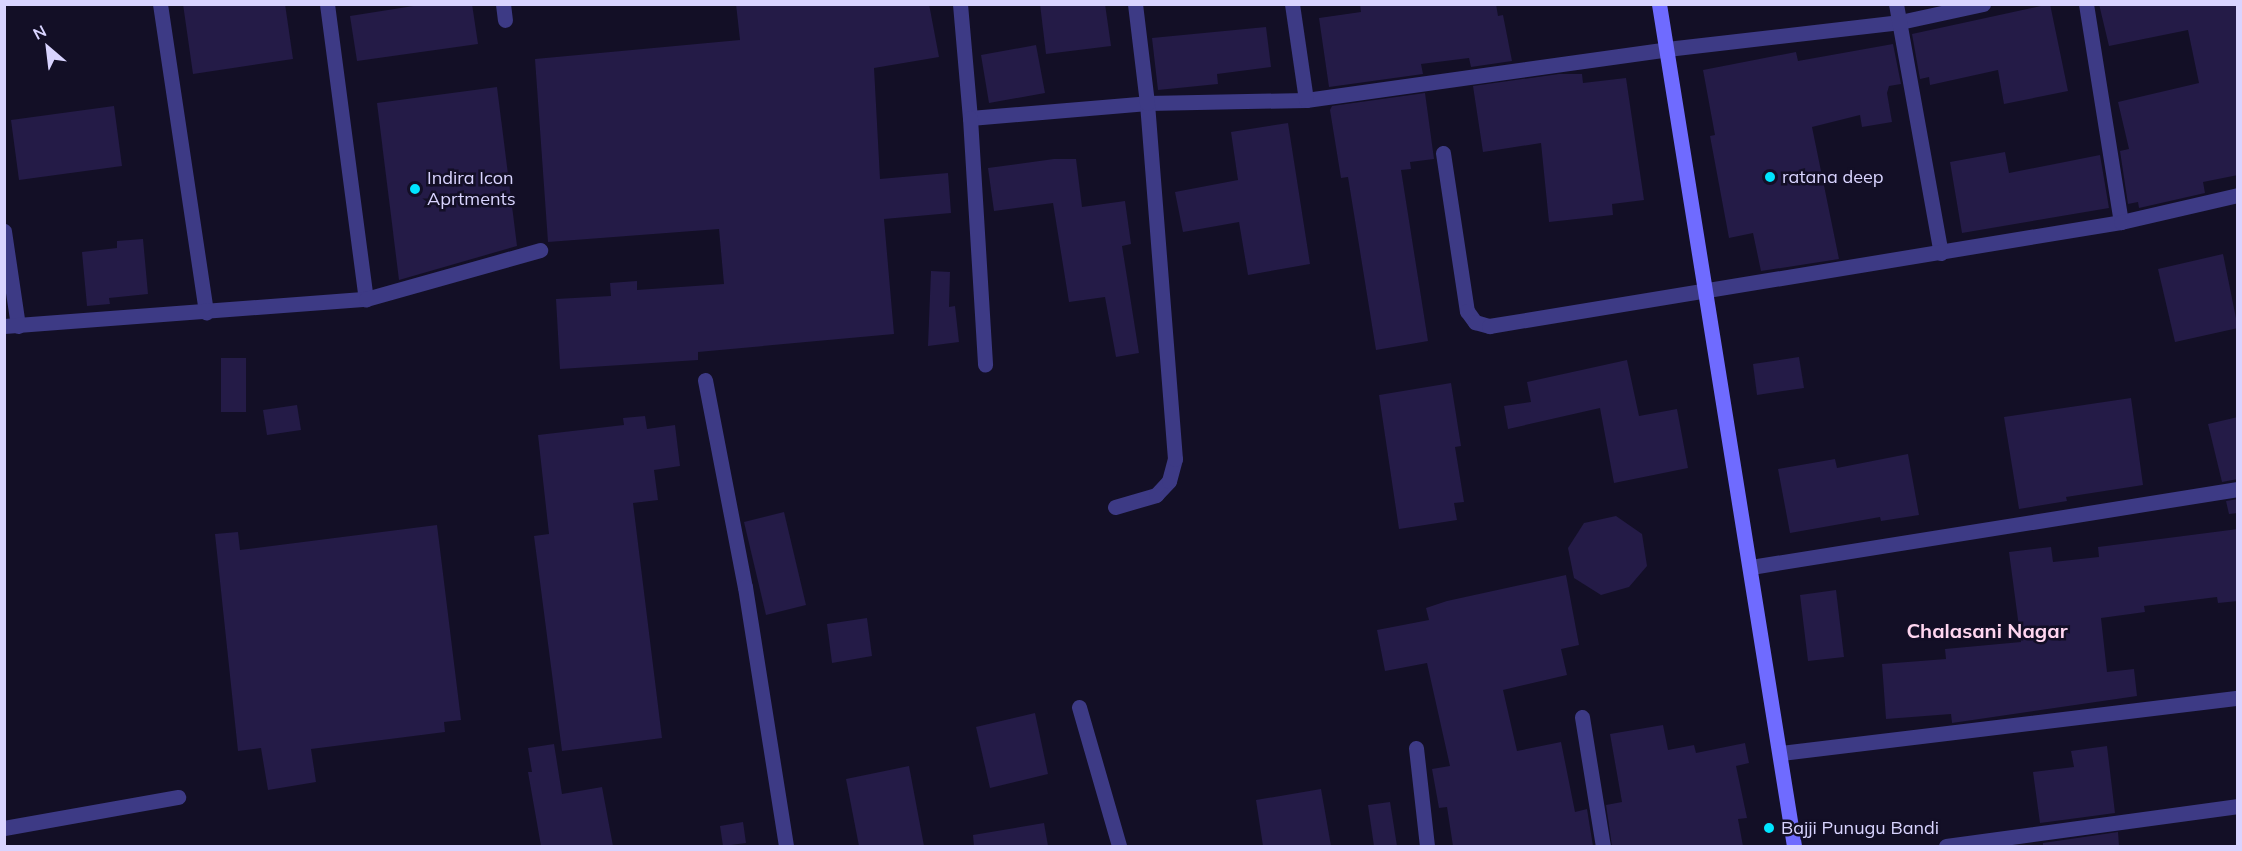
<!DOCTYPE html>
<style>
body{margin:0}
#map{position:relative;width:2242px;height:851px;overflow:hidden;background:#130f26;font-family:Mulish,sans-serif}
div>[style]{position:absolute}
.building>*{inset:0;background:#241b47}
.street>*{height:15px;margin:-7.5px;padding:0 7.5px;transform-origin:7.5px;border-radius:7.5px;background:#3d3a85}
.secondary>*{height:15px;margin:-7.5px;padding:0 7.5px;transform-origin:7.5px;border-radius:7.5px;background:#6f6bff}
.dots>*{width:16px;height:16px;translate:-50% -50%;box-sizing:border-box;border:3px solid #130f26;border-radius:50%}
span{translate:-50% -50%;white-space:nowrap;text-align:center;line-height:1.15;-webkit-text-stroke:5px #130f26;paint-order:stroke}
.poi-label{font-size:18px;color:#d9d4ff}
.left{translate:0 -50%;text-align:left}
.neighbourhood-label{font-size:20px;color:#ffd6f0;font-weight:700}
.frame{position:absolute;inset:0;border:6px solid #d9d4ff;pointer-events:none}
.north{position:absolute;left:18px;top:18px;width:60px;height:60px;-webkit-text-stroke:4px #130f26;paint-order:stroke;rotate:332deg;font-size:16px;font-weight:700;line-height:24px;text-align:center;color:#d9d4ff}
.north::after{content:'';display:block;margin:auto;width:21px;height:27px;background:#d9d4ff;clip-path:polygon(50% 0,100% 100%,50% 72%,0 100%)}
</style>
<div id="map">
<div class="building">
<i style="clip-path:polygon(183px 4px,285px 4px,293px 59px,193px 74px)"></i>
<i style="clip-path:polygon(426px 4px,472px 4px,478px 44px,357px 61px,350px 16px)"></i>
<i style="clip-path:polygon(736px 4px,929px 4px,939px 57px,874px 68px,880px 179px,948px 173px,951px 213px,884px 219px,894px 334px,698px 352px,698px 360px,560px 369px,556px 299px,611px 296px,610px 283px,637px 281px,637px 290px,724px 284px,719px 229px,548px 242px,535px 59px,740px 40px)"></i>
<i style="clip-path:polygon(1040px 4px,1105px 4px,1111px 46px,1046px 54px)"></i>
<i style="clip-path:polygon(1360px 4px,1496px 4px,1498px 16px,1503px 15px,1512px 61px,1471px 67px,1469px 58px,1421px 64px,1423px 74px,1329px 87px,1319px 18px,1361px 12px)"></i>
<i style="clip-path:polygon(2050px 4px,2068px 91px,2004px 104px,1998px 70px,1930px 85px,1929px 77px,1920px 79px,1912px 34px)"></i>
<i style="clip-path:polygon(2099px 4px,2238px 4px,2238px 175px,2203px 182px,2205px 193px,2139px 208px,2138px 202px,2128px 204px,2120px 151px,2129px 149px,2118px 102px,2199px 83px,2188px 30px,2109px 46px)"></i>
<i style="clip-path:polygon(1266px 27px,1271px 67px,1217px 74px,1218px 84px,1158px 90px,1152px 38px)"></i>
<i style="clip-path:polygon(1893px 44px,1901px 84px,1889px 86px,1887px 93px,1892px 122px,1862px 127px,1860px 115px,1812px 127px,1839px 259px,1761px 271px,1753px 233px,1729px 238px,1710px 136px,1715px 135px,1703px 70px,1796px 52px,1798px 61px)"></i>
<i style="clip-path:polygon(1036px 45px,1045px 93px,989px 103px,981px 55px)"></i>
<i style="clip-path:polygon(1559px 74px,1582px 74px,1583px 83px,1626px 78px,1644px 200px,1612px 204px,1613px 215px,1549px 222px,1541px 143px,1483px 152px,1473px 86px)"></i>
<i style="clip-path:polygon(497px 87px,517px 246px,399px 280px,377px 103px)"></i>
<i style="clip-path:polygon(1425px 93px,1434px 159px,1410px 162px,1411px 169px,1401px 170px,1428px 341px,1376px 350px,1348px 177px,1341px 178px,1330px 110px,1332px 106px)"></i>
<i style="clip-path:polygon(114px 106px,122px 166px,19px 180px,11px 120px)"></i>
<i style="clip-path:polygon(1288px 123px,1310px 264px,1248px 275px,1239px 222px,1183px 232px,1175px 192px,1238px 180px,1231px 132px)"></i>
<i style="clip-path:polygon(2005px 152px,2009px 173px,2100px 155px,2109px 208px,1962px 233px,1950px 162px)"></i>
<i style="clip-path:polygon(1054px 159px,1076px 159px,1082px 207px,1125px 201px,1131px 244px,1122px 246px,1139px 353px,1116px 357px,1105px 297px,1069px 302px,1053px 203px,994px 211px,988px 168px)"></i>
<i style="clip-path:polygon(143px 239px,148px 294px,109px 298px,110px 304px,87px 306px,82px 252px,117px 248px,117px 241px)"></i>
<i style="clip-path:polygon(2223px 254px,2238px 328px,2175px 342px,2158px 269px)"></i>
<i style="clip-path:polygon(931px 271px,950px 272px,949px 307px,955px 306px,959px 342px,928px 346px)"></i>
<i style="clip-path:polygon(1799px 357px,1804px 388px,1757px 395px,1753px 364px)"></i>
<i style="clip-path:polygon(221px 358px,246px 358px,246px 412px,221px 412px)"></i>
<i style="clip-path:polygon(1627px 360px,1639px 416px,1677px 409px,1688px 468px,1614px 483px,1600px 408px,1508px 429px,1504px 406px,1531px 402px,1527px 382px)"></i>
<i style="clip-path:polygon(1451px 383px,1461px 446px,1455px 447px,1464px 502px,1454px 503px,1457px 520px,1399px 529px,1379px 395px)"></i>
<i style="clip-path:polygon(2131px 398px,2143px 485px,2066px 497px,2067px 501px,2019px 509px,2004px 417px)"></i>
<i style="clip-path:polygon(297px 405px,301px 430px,267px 435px,263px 410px)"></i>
<i style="clip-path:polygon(645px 416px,647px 429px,675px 425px,680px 466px,654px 470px,658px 500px,633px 503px,662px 738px,562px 751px,534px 536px,549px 534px,538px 435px,624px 425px,623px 418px)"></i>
<i style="clip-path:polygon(2238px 417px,2238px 479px,2222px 482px,2208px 424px)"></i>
<i style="clip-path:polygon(1908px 454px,1919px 515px,1881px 521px,1880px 517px,1790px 533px,1778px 469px,1835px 459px,1837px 468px)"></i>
<i style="clip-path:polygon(2238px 499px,2238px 513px,2229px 514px,2226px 501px)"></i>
<i style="clip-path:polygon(784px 512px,806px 605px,766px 615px,744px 522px)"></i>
<i style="clip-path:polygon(1616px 516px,1642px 534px,1647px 566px,1629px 587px,1601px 595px,1574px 578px,1568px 548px,1584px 523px)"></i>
<i style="clip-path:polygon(437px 525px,461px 720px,444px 722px,445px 732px,311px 749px,316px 782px,268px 790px,261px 748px,238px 751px,215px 534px,238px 532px,240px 550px)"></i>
<i style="clip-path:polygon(2238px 529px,2238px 601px,2218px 603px,2217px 597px,2144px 606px,2145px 612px,2101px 618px,2107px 672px,2134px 669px,2137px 696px,1952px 723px,1951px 714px,1886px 719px,1882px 664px,1946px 659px,1945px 649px,2021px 642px,2009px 552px,2051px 547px,2053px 562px,2099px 557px,2098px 547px)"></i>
<i style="clip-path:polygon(1566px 575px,1579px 645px,1561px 649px,1567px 675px,1503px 690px,1517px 751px,1561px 742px,1575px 812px,1587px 809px,1593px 846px,1453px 846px,1447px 807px,1439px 808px,1432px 769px,1450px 766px,1427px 663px,1385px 671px,1377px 630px,1429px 620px,1426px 608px,1447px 601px)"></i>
<i style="clip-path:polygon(1836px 590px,1844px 657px,1808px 661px,1800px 595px)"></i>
<i style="clip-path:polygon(867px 618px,872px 656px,832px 663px,827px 624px)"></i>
<i style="clip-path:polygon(1035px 713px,1048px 774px,990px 788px,976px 727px)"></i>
<i style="clip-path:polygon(1663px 725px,1668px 750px,1694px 745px,1696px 753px,1745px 743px,1749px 763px,1736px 766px,1747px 818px,1738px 819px,1743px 846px,1612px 846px,1606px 805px,1622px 802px,1610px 734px)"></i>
<i style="clip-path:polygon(554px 744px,562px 794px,602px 787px,613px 846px,541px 846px,528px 772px,532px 772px,528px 748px)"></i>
<i style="clip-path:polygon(2107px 746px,2115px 813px,2040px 823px,2033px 772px,2074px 767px,2071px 751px)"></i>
<i style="clip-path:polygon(909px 766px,924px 846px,859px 846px,846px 779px)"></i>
<i style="clip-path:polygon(1321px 789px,1331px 846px,1263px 846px,1256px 800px)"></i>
<i style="clip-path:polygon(1390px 802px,1397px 846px,1374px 846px,1368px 805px)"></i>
<i style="clip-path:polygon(743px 822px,746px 843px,723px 846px,720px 826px)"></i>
<i style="clip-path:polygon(1044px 823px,1048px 846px,974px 846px,973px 835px)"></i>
<i style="clip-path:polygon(2118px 832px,2119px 846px,2043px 846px,2043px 843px)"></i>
</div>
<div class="street">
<i style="left:160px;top:4px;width:312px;rotate:81.5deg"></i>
<i style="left:327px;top:4px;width:298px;rotate:82.5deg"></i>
<i style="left:503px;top:4px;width:16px;rotate:83deg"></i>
<i style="left:960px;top:4px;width:114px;rotate:85deg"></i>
<i style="left:970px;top:118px;width:178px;rotate:-4.8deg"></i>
<i style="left:1147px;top:103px;width:159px;rotate:-1.1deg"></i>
<i style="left:1306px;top:100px;width:365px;rotate:-8deg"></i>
<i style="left:1667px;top:49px;width:235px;rotate:-6.6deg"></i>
<i style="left:1900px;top:22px;width:85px;rotate:-12.2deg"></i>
<i style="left:1292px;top:4px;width:97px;rotate:81.7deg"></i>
<i style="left:1896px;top:4px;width:253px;rotate:79.8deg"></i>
<i style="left:2086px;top:4px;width:221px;rotate:80.9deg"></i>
<i style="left:970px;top:118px;width:247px;rotate:86.5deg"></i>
<i style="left:1443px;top:153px;width:160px;rotate:81.4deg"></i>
<i style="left:1467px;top:311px;width:14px;rotate:54deg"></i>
<i style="left:1475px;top:322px;width:15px;rotate:16deg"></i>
<i style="left:1489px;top:326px;width:640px;rotate:-9.34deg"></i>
<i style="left:2121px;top:222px;width:120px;rotate:-13deg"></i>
<i style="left:4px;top:231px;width:96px;rotate:81.6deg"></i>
<i style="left:4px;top:326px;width:363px;rotate:-4.3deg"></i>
<i style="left:366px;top:299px;width:181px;rotate:-15.7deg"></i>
<i style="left:705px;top:380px;width:211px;rotate:79.1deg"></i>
<i style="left:745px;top:587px;width:262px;rotate:81deg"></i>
<i style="left:1115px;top:507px;width:43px;rotate:-16.3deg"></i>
<i style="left:1156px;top:495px;width:19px;rotate:-47deg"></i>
<i style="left:1169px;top:481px;width:23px;rotate:-75deg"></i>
<i style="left:1175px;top:459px;width:357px;rotate:-94.5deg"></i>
<i style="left:1147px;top:103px;width:100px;rotate:-96.9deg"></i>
<i style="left:1751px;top:567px;width:493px;rotate:-9.1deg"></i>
<i style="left:1079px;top:707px;width:145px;rotate:73.9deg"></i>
<i style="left:1582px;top:717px;width:131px;rotate:80.8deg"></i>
<i style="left:1416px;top:748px;width:99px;rotate:83.6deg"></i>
<i style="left:1781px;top:753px;width:460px;rotate:-6.9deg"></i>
<i style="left:4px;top:828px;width:177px;rotate:-10.1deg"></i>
<i style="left:1946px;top:846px;width:295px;rotate:-7.8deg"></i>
</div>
<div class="secondary">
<i style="left:1659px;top:4px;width:853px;rotate:80.89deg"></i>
</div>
<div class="dots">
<i style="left:1770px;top:177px;background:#00e5ff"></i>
<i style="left:415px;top:189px;background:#00e5ff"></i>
<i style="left:1769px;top:828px;background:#00e5ff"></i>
</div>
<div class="poi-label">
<span class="left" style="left:1782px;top:177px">ratana deep</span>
<span class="left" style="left:427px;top:189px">Indira Icon<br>Aprtments</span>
<span class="left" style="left:1781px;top:828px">Bajji Punugu Bandi</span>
</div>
<div class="neighbourhood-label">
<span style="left:1987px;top:630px">Chalasani Nagar</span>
</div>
<div class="frame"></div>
<div class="north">N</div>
</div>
